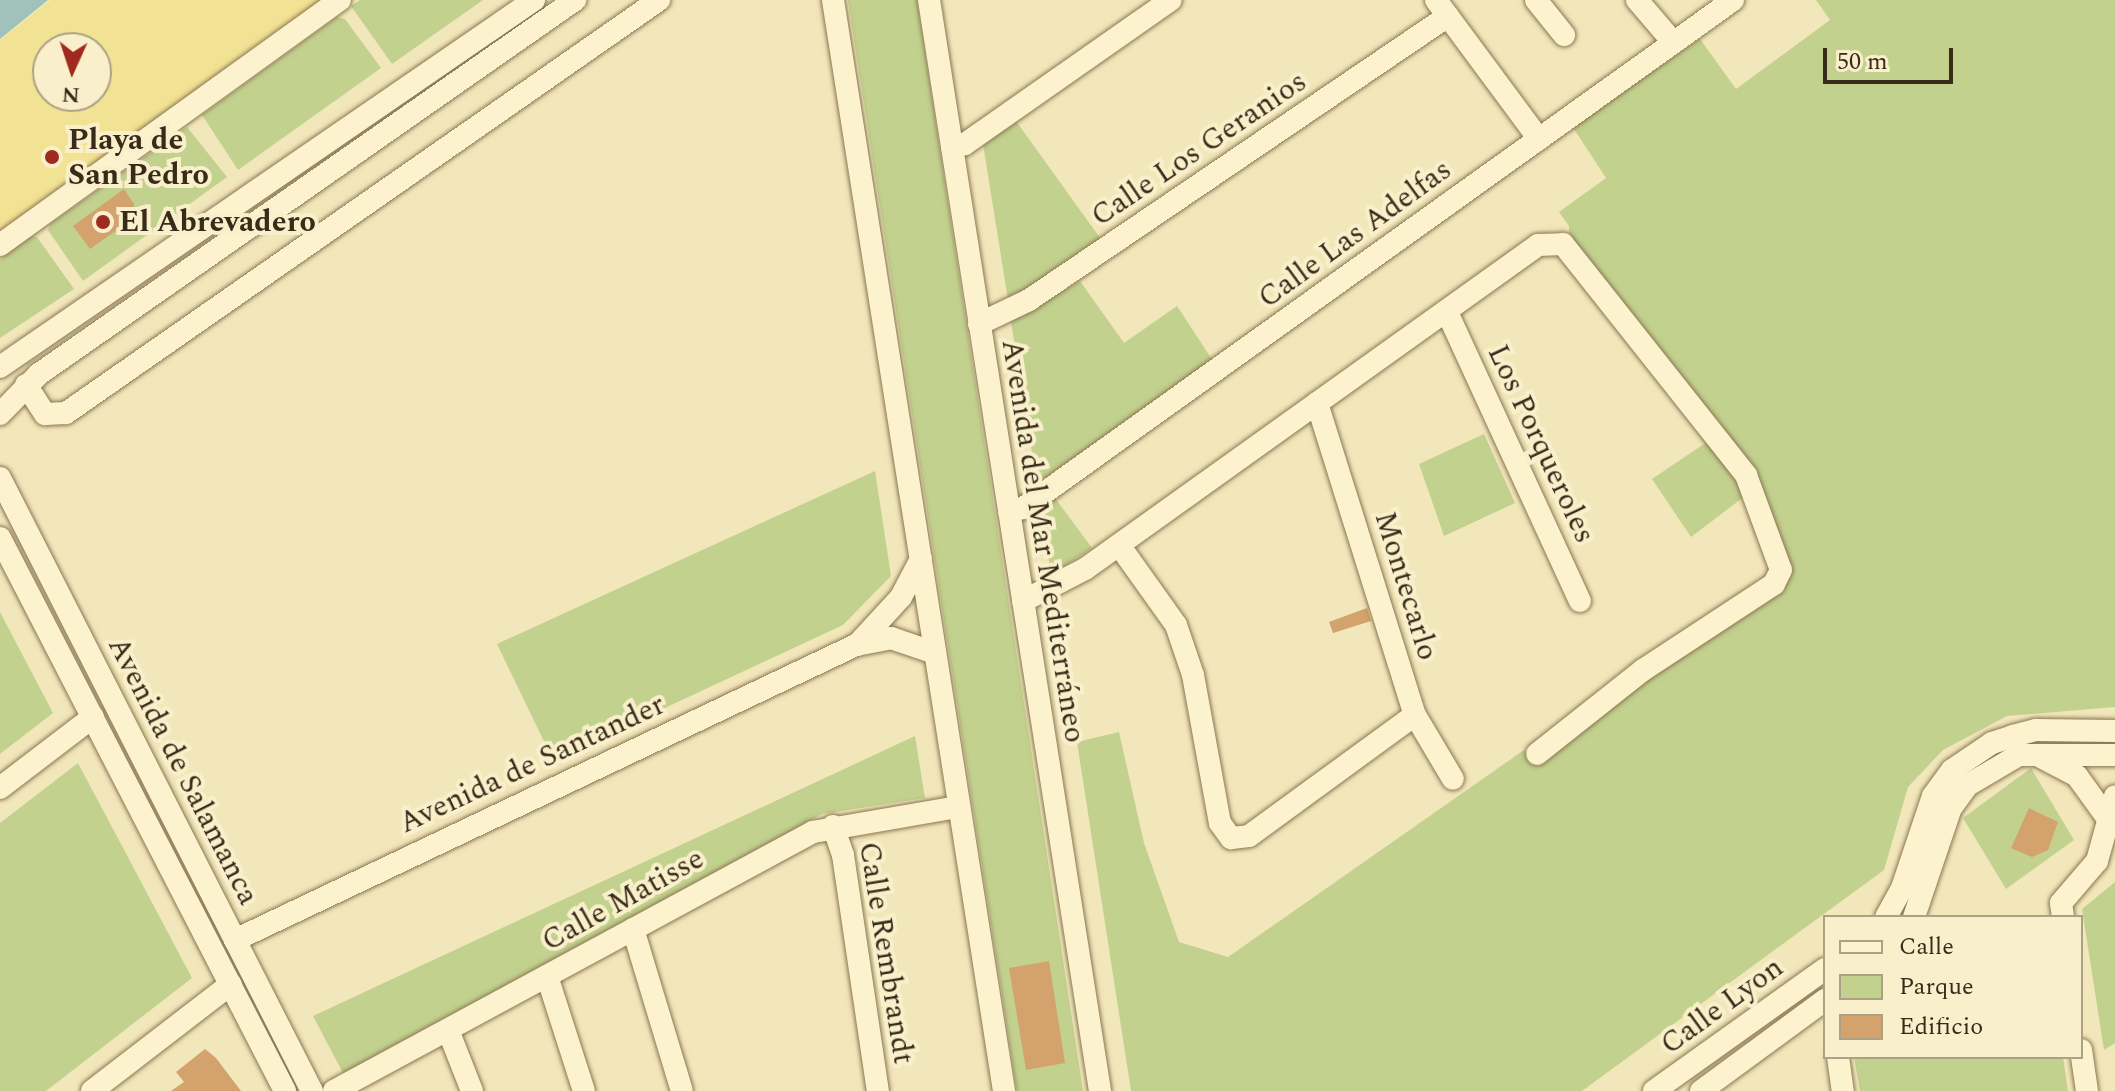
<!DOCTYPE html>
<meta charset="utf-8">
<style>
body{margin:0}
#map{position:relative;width:2115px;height:1091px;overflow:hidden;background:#f2e7ba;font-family:Spectral,serif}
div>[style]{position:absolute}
.green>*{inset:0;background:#c2d18e}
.sand>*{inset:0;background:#f2e294}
.water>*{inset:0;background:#9fc2bb}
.building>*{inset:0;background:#d4a26c}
.roads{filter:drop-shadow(0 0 2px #8a7653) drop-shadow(0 0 2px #8a7653)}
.minor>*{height:22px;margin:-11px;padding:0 11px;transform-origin:11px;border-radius:11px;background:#fcf3ce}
.dots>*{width:22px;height:22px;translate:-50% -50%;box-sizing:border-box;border:4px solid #f9f0cb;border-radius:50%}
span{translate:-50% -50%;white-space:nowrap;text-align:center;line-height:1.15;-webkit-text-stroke:8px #f9f0cb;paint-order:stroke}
.poi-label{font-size:30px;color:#382b1a;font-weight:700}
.left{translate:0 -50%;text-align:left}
.street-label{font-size:30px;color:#382b1a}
.legend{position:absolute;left:1823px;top:915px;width:260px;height:144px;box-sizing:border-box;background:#f9f0cb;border:2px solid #aca184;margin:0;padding:10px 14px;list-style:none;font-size:24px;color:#382b1a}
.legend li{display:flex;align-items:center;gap:16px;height:40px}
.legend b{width:40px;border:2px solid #aca184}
.north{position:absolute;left:32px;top:32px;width:80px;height:80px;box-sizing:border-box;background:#f9f0cb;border:2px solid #aca184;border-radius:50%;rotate:183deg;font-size:22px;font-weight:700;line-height:32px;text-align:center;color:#382b1a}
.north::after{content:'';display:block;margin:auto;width:28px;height:36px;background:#9f2a1d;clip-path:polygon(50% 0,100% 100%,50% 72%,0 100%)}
.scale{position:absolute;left:1823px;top:48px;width:130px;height:36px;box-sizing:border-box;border:4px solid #382b1a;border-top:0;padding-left:10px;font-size:24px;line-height:28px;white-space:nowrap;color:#382b1a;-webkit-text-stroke:6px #f9f0cb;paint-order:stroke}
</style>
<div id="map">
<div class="green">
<i style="clip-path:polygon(360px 0,483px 0,392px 64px,351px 6px)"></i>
<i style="clip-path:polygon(848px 0,917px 0,1083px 1091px,1017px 1091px)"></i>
<i style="clip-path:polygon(1816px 0,2115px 0,2115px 707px,2007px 716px,1943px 750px,1908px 787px,1884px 870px,1582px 1091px,1131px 1091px,1077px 742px,1119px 732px,1144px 843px,1179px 942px,1228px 957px,1524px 750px,1538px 766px,1658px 668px,1783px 586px,1753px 472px,1569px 237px,1569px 226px,1559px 212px,1606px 178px,1572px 126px,1700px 39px,1736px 89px,1830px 20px)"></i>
<i style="clip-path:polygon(337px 17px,345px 19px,381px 68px,238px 170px,202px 115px)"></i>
<i style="clip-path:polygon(1016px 121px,1103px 242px,1009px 306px,983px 144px)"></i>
<i style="clip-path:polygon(187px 127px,227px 177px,83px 281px,48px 230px,50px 224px)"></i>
<i style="clip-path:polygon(31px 236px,37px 237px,74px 289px,0 338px,0 259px)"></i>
<i style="clip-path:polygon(1080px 281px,1124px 343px,1177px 306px,1215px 364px,1038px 491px,1011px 322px)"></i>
<i style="clip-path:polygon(1484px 434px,1515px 503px,1444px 536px,1419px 464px)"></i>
<i style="clip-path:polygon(1710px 440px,1733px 469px,1745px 496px,1691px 537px,1652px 479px)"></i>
<i style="clip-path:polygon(875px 471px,891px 576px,843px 625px,553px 760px,497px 644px)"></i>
<i style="clip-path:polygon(1055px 498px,1092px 548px,1051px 575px,1041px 507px)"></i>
<i style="clip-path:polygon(0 612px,53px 713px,0 754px)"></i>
<i style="clip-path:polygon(915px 736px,925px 798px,822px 814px,343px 1073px,313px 1016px)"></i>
<i style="clip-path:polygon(78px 763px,192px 978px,46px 1091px,0 1091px,0 823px)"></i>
<i style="clip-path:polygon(2031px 768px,2074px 840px,2006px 889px,1963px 818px)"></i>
<i style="clip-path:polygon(2115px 882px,2115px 1043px,2104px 1050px,2082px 909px)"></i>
<i style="clip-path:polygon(1854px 1057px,2063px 1057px,2068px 1091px,1860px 1091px)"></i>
</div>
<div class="sand">
<i style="clip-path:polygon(evenodd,51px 0,324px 0,0 231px,0 40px,51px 0,48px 48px,96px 48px,96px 96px,48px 96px,48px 48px)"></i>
</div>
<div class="water">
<i style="clip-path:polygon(0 0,48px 0,0 39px)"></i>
</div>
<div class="building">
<i style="clip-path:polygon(124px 189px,134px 204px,134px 218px,90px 249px,73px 226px)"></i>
<i style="clip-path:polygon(1367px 608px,1371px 621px,1333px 633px,1329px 622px)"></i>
<i style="clip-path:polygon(2029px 808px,2058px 822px,2048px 850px,2032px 857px,2011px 848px)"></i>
<i style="clip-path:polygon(1049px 961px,1065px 1063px,1026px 1070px,1009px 968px)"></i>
<i style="clip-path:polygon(205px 1049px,216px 1058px,241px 1091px,171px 1091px,184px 1082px,176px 1072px)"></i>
</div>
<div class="roads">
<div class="minor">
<i style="left:833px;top:0;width:1104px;rotate:81.09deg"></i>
<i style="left:929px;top:0;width:1104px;rotate:81.09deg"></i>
<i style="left:1436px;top:0;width:173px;rotate:53.5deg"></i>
<i style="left:1536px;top:0;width:45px;rotate:51.3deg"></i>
<i style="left:1637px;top:0;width:55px;rotate:49.4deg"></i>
<i style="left:952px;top:147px;width:13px;rotate:-13deg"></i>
<i style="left:965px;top:144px;width:251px;rotate:-35deg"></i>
<i style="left:0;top:245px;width:419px;rotate:-35.8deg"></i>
<i style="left:1447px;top:312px;width:318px;rotate:65.3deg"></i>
<i style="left:979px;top:324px;width:55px;rotate:-25.6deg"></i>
<i style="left:1029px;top:300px;width:506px;rotate:-34.13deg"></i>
<i style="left:0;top:367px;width:648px;rotate:-34.5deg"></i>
<i style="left:26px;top:385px;width:35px;rotate:57deg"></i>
<i style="left:45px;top:414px;width:21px;rotate:-3deg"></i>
<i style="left:66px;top:413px;width:723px;rotate:-34.86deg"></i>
<i style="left:1317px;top:403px;width:327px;rotate:72.6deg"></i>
<i style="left:1415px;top:715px;width:74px;rotate:59.3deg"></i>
<i style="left:0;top:414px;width:56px;rotate:-45.7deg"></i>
<i style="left:39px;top:374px;width:654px;rotate:-34.91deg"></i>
<i style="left:0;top:478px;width:688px;rotate:63.03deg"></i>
<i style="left:1009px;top:511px;width:14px;rotate:-12deg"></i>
<i style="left:1023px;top:508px;width:873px;rotate:-35.58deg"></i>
<i style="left:0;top:538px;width:622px;rotate:62.73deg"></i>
<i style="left:1119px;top:545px;width:98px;rotate:54.5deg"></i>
<i style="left:1176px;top:625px;width:53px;rotate:71.2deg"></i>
<i style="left:1193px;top:675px;width:150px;rotate:79.7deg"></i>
<i style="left:1220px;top:823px;width:19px;rotate:54deg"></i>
<i style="left:1231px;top:838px;width:18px;rotate:-6deg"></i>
<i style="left:1249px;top:836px;width:205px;rotate:-36.1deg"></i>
<i style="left:1023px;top:601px;width:70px;rotate:-27.3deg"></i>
<i style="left:1085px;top:569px;width:557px;rotate:-35.57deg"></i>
<i style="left:1538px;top:245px;width:25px;rotate:-2deg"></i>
<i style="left:1563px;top:244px;width:295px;rotate:51.6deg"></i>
<i style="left:1746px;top:475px;width:101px;rotate:69.8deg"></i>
<i style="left:1781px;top:570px;width:16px;rotate:117deg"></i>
<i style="left:1774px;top:584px;width:157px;rotate:146.7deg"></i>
<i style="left:1643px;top:670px;width:135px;rotate:141.6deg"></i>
<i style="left:857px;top:645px;width:65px;rotate:-47.5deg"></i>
<i style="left:901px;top:597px;width:43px;rotate:-62.2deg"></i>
<i style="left:2041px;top:757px;width:41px;rotate:27.8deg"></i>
<i style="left:2077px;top:776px;width:49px;rotate:54.1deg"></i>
<i style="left:0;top:788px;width:117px;rotate:-37.4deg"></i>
<i style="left:833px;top:826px;width:31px;rotate:71deg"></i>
<i style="left:843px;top:855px;width:239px;rotate:81.6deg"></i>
<i style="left:1886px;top:917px;width:33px;rotate:-61deg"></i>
<i style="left:1902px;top:888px;width:97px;rotate:-71.4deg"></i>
<i style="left:1933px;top:796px;width:32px;rotate:-54deg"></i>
<i style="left:1952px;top:770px;width:48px;rotate:-34deg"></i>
<i style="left:1992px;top:743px;width:22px;rotate:-18deg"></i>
<i style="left:2013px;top:736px;width:24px;rotate:-15deg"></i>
<i style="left:2036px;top:730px;width:79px;rotate:0.7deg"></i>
<i style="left:1914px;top:917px;width:115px;rotate:-71.3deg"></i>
<i style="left:1951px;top:808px;width:29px;rotate:-54deg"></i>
<i style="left:1968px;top:785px;width:59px;rotate:-30.5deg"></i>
<i style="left:2019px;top:755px;width:96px"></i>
<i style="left:2063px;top:917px;width:14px;rotate:-98deg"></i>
<i style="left:2061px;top:903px;width:55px;rotate:-49.4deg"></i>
<i style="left:2097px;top:861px;width:67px;rotate:-74.5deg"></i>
<i style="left:633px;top:929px;width:169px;rotate:73.2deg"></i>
<i style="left:235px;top:940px;width:688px;rotate:-25.41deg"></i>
<i style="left:856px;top:645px;width:36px;rotate:-11deg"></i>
<i style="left:891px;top:638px;width:46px;rotate:18.8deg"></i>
<i style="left:547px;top:976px;width:121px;rotate:72.2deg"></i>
<i style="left:448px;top:1030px;width:66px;rotate:68.5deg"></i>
<i style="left:2081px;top:1050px;width:41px;rotate:81.7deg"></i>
<i style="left:1838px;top:1057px;width:34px;rotate:82deg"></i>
<i style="left:92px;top:1091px;width:175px;rotate:-37.6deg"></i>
<i style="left:334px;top:1091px;width:545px;rotate:-28.4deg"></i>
<i style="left:813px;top:832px;width:146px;rotate:-9.8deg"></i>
<i style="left:1654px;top:1091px;width:210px;rotate:-35.5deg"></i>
<i style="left:1701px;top:1091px;width:154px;rotate:-36.3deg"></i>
</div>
</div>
<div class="dots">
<i style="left:52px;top:157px;background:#9f2a1d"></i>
<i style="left:103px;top:222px;background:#9f2a1d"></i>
</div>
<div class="poi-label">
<span class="left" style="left:68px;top:157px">Playa de<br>San Pedro</span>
<span class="left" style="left:119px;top:222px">El Abrevadero</span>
</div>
<div class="street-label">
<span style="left:1199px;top:149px;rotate:-34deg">Calle Los Geranios</span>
<span style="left:1355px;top:234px;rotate:-36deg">Calle Las Adelfas</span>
<span style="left:1541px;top:444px;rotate:65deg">Los Porqueroles</span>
<span style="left:1043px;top:541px;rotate:81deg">Avenida del Mar Mediterráneo</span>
<span style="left:1406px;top:586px;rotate:73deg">Montecarlo</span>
<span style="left:532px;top:764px;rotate:-25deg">Avenida de Santander</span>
<span style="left:183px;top:771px;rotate:63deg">Avenida de Salamanca</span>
<span style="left:623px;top:900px;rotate:-29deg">Calle Matisse</span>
<span style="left:886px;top:953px;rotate:81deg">Calle Rembrandt</span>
<span style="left:1722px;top:1006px;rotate:-36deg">Calle Lyon</span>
</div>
<ul class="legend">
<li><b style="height:10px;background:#fcf3ce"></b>Calle</li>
<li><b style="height:22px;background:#c2d18e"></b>Parque</li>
<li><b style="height:22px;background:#d4a26c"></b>Edificio</li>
</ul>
<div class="north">N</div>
<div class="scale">50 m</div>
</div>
